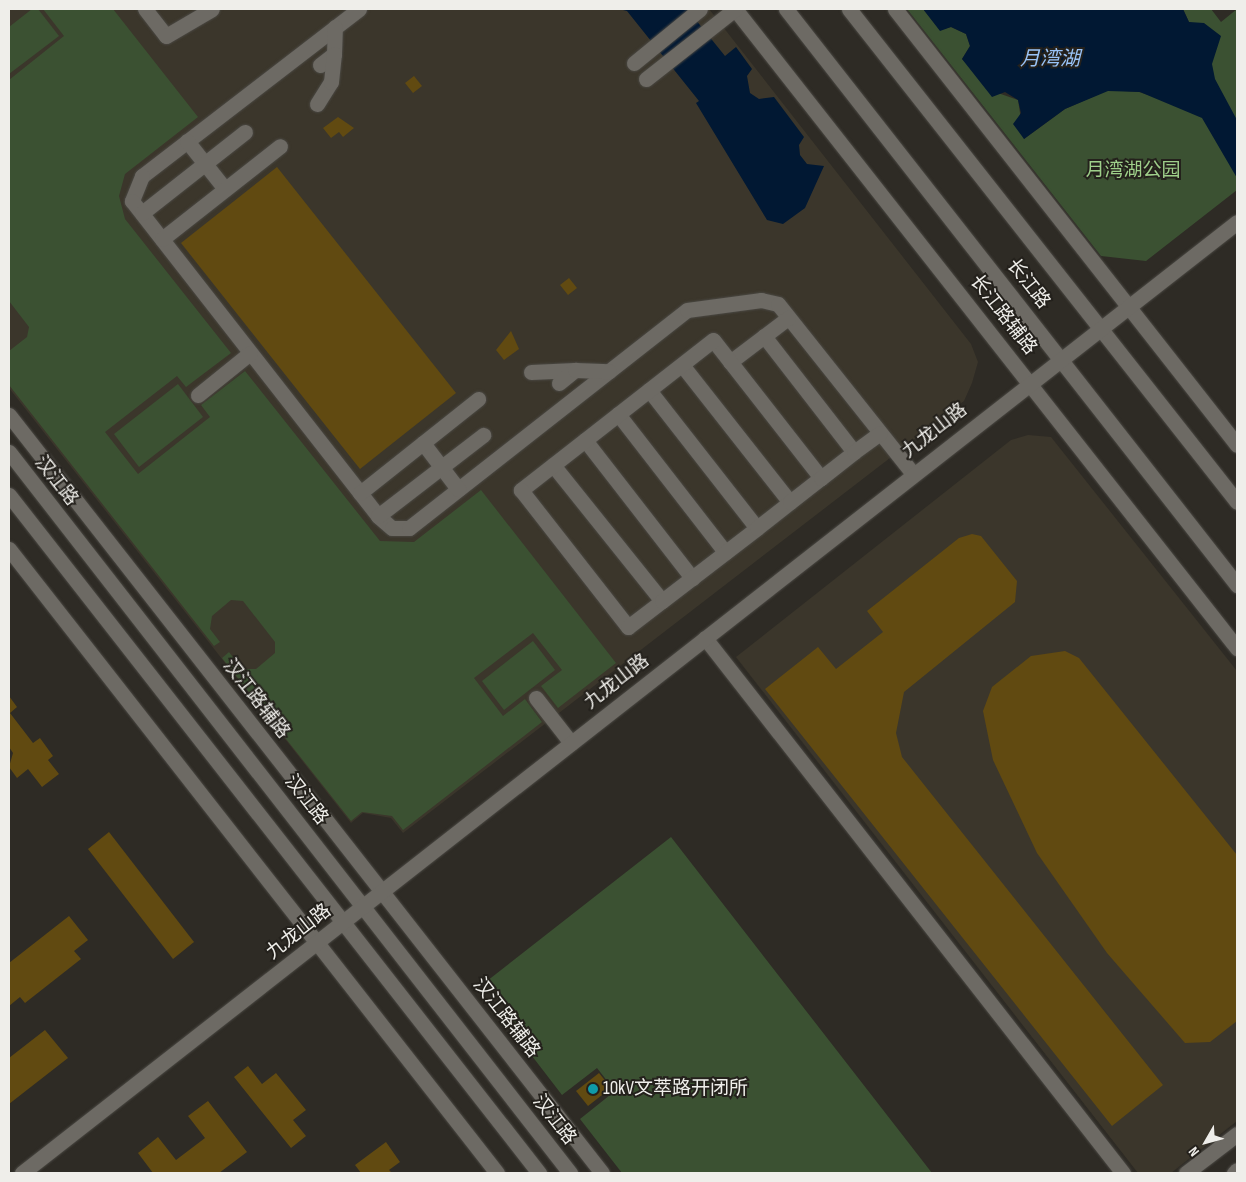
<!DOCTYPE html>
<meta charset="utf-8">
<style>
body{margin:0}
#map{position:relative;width:1246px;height:1182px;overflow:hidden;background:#2e2b25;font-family:"Sofia Sans Condensed","Noto Sans SC",sans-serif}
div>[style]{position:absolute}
.built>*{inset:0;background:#3b362b}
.green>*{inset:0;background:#3b5132}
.water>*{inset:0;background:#011833}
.building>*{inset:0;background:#614a11}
.roads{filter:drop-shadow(0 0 1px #4a4843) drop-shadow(0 0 1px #4a4843)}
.street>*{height:15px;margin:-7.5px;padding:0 7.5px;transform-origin:7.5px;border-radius:7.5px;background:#6d6a64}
.secondary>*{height:15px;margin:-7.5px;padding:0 7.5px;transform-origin:7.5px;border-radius:7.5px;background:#6d6a64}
.dots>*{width:14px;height:14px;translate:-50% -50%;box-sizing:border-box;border:2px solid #24211c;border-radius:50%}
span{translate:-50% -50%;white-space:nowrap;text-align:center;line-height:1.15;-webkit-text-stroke:4px #24211c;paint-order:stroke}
.park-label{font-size:19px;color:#9ecf8a}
.street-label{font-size:19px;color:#efeeea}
.poi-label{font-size:19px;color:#efeeea}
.left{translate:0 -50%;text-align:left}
.water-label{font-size:20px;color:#99c3f7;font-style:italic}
.frame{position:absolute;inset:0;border:10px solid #efeeea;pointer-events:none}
.north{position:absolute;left:1181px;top:1117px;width:50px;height:50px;-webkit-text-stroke:4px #24211c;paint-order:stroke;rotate:232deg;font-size:14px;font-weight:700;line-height:20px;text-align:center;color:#efeeea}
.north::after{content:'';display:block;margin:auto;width:18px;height:22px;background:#efeeea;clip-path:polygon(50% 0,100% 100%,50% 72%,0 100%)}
</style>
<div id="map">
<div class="built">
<i style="clip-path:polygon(9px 9px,709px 9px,971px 344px,978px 362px,972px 383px,964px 401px,403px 833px,391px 818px,363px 813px,351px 823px,9px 388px)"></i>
<i style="clip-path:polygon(1028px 435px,1051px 437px,1237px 671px,1237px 1121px,1171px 1173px,1138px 1173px,736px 657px,1011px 440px)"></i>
</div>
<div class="green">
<i style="clip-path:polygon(32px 9px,38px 9px,59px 36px,9px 74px,9px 27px)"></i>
<i style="clip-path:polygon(43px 9px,113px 9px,198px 117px,125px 174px,119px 196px,125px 219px,231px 353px,186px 387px,177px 376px,105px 432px,138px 474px,210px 417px,201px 405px,245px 371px,380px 541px,414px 542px,481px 490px,616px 663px,558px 708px,541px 686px,562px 670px,533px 633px,474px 678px,503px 716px,525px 699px,542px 722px,403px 830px,392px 816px,362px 812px,351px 821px,222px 658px,229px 652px,242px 669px,256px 669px,275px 653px,275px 642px,243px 601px,231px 600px,212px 616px,210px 629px,220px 642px,214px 646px,9px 385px,9px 351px,27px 337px,29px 327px,9px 301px,9px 80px,64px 36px)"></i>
<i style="clip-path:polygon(907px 9px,923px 9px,940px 30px,951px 27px,966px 34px,970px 46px,962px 59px,998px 93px,1018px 100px,1024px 139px,1065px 109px,1108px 90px,1139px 92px,1176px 104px,1200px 25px,1189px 22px,1183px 9px,1211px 9px,1221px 22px,1237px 9px,1237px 190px,1146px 261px,1101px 256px)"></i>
<i style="clip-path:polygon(178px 384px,203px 417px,139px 467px,114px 434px)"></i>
<i style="clip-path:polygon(533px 641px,555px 670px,504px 710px,482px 681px)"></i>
<i style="clip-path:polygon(671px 837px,932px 1173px,622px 1173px,580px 1119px,615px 1091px,597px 1068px,562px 1095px,502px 1017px,510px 1011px,487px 981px)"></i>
</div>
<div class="water">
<i style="clip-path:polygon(619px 9px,687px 9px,725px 56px,736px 47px,752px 69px,747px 76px,750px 93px,759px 99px,774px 97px,804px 137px,799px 145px,800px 155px,807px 164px,824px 166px,805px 208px,783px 224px,767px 220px,696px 103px,699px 101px,627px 11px)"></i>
<i style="clip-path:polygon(923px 9px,1183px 9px,1189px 22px,1204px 23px,1221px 36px,1212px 64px,1215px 79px,1237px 120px,1237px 178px,1202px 118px,1140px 92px,1108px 91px,1065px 109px,1024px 139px,1013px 124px,1021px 113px,1018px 100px,1005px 92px,992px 97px,962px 59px,970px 46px,966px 34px,951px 27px,940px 31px)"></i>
</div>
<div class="building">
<i style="clip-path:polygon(414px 76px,422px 86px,413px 93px,405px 83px)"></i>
<i style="clip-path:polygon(338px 117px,354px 128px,343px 137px,339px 132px,331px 138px,323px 128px)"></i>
<i style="clip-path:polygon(277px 167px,456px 393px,360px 469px,181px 243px)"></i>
<i style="clip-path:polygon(569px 278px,577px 288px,568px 295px,560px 285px)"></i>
<i style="clip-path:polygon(511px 331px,519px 349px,504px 360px,496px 350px)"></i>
<i style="clip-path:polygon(972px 534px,981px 536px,1017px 581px,1015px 602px,904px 692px,896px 733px,902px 757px,1163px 1085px,1112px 1126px,765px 689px,818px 647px,836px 669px,883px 632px,867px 611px,959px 538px)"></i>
<i style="clip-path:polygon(1065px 651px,1079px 658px,1237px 855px,1237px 1021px,1210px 1042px,1185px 1043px,1107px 953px,1037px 853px,993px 760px,983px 711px,992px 687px,1031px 656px)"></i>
<i style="clip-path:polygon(9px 696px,17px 707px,10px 713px,33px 743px,40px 738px,53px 756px,48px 760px,59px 774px,42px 787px,28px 769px,17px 778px,9px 767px,13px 753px,9px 747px)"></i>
<i style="clip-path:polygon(109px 832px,194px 942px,173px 959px,88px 849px)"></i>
<i style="clip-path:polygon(69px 916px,88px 940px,74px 951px,81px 959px,25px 1003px,20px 997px,9px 1006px,9px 963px)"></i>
<i style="clip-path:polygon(45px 1030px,68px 1058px,9px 1104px,9px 1058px)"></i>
<i style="clip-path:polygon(248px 1066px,262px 1084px,276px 1073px,306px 1110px,293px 1120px,306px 1136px,291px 1148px,234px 1077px)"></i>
<i style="clip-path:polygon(599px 1073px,611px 1088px,588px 1106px,576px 1091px)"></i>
<i style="clip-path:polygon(208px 1101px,247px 1152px,219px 1173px,153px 1173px,138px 1153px,158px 1137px,176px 1160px,205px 1138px,188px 1116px)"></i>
<i style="clip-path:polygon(386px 1142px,400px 1162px,389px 1170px,392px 1173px,361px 1173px,355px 1165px)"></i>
</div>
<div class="roads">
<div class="street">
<i style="left:145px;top:9px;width:34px;rotate:52deg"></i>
<i style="left:166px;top:36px;width:53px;rotate:-30.4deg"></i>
<i style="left:359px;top:9px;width:274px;rotate:142.4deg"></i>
<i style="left:142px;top:176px;width:27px;rotate:112deg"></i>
<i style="left:132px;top:201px;width:400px;rotate:52deg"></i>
<i style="left:378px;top:516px;width:18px;rotate:41deg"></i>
<i style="left:392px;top:528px;width:17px"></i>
<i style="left:409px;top:528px;width:353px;rotate:-38.1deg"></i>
<i style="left:687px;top:310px;width:75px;rotate:-7.7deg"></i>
<i style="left:761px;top:300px;width:17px;rotate:13deg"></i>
<i style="left:778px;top:304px;width:217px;rotate:51.5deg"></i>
<i style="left:735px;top:9px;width:813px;rotate:51.85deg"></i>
<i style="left:895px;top:9px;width:554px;rotate:51.89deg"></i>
<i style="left:634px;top:63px;width:85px;rotate:-39.3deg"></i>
<i style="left:320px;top:65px;width:18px;rotate:-38deg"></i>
<i style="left:334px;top:54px;width:27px;rotate:-88deg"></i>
<i style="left:646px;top:79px;width:113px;rotate:-38.2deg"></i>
<i style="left:317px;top:104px;width:26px;rotate:-58deg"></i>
<i style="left:331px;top:82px;width:28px;rotate:-84deg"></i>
<i style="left:187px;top:141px;width:61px;rotate:51.6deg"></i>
<i style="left:142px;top:213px;width:131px;rotate:-38.2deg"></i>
<i style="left:162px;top:239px;width:150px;rotate:-38.2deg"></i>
<i style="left:764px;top:336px;width:147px;rotate:52.2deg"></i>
<i style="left:730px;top:362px;width:73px;rotate:-37.2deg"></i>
<i style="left:682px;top:365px;width:174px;rotate:51.8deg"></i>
<i style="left:531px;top:372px;width:44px;rotate:-2.6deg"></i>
<i style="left:559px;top:383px;width:21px;rotate:-39deg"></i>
<i style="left:575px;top:370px;width:34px;rotate:2deg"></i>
<i style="left:649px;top:390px;width:175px;rotate:52deg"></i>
<i style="left:198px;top:395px;width:67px;rotate:-38.9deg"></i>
<i style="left:618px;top:414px;width:175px;rotate:52.2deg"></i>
<i style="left:9px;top:415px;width:962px;rotate:51.96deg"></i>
<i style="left:585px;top:440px;width:175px;rotate:52.2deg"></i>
<i style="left:423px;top:443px;width:58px;rotate:52.7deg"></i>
<i style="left:553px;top:465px;width:174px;rotate:51.3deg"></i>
<i style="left:821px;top:478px;width:175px;rotate:-128deg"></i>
<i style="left:713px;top:340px;width:244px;rotate:142deg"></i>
<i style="left:521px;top:490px;width:174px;rotate:52deg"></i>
<i style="left:628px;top:627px;width:43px;rotate:-37.4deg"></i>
<i style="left:662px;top:601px;width:120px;rotate:-37.5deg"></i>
<i style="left:757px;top:528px;width:42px;rotate:-38.2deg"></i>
<i style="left:790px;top:502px;width:39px;rotate:-38deg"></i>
<i style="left:821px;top:478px;width:42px;rotate:-38.2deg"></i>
<i style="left:854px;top:452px;width:32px;rotate:-36deg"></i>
<i style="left:360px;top:493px;width:151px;rotate:-38.5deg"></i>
<i style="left:378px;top:516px;width:133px;rotate:-37.6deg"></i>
<i style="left:9px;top:549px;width:792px;rotate:51.97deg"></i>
<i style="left:536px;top:698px;width:57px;rotate:52.1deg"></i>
<i style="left:1186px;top:1173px;width:64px;rotate:-37.4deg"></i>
</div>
<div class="secondary">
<i style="left:786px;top:9px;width:732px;rotate:51.94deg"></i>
<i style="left:849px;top:9px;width:627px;rotate:51.8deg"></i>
<i style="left:9px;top:452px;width:914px;rotate:52.11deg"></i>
<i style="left:9px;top:495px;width:861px;rotate:51.98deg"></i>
<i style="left:705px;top:638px;width:679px;rotate:52deg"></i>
<i style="left:22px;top:1173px;width:1543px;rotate:-38.05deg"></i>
<i style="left:1234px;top:1173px;width:4px;rotate:-45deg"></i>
</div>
</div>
<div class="dots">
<i style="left:593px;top:1089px;background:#0f9aa8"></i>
</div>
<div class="park-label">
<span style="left:1133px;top:171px">月湾湖公园</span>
</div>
<div class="street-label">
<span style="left:1028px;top:284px;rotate:52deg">长江路</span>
<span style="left:1003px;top:315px;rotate:52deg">长江路辅路</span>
<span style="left:935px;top:431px;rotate:-38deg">九龙山路</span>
<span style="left:56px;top:481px;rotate:52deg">汉江路</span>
<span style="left:617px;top:682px;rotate:-38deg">九龙山路</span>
<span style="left:256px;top:699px;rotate:52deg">汉江路辅路</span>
<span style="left:306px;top:800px;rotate:52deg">汉江路</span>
<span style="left:299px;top:932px;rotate:-38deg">九龙山路</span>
<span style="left:506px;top:1018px;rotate:52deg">汉江路辅路</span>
<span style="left:554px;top:1120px;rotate:52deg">汉江路</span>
</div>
<div class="poi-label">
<span class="left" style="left:603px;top:1089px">10kV文萃路开闭所</span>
</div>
<div class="water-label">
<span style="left:1050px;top:59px">月湾湖</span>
</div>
<div class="frame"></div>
<div class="north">N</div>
</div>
